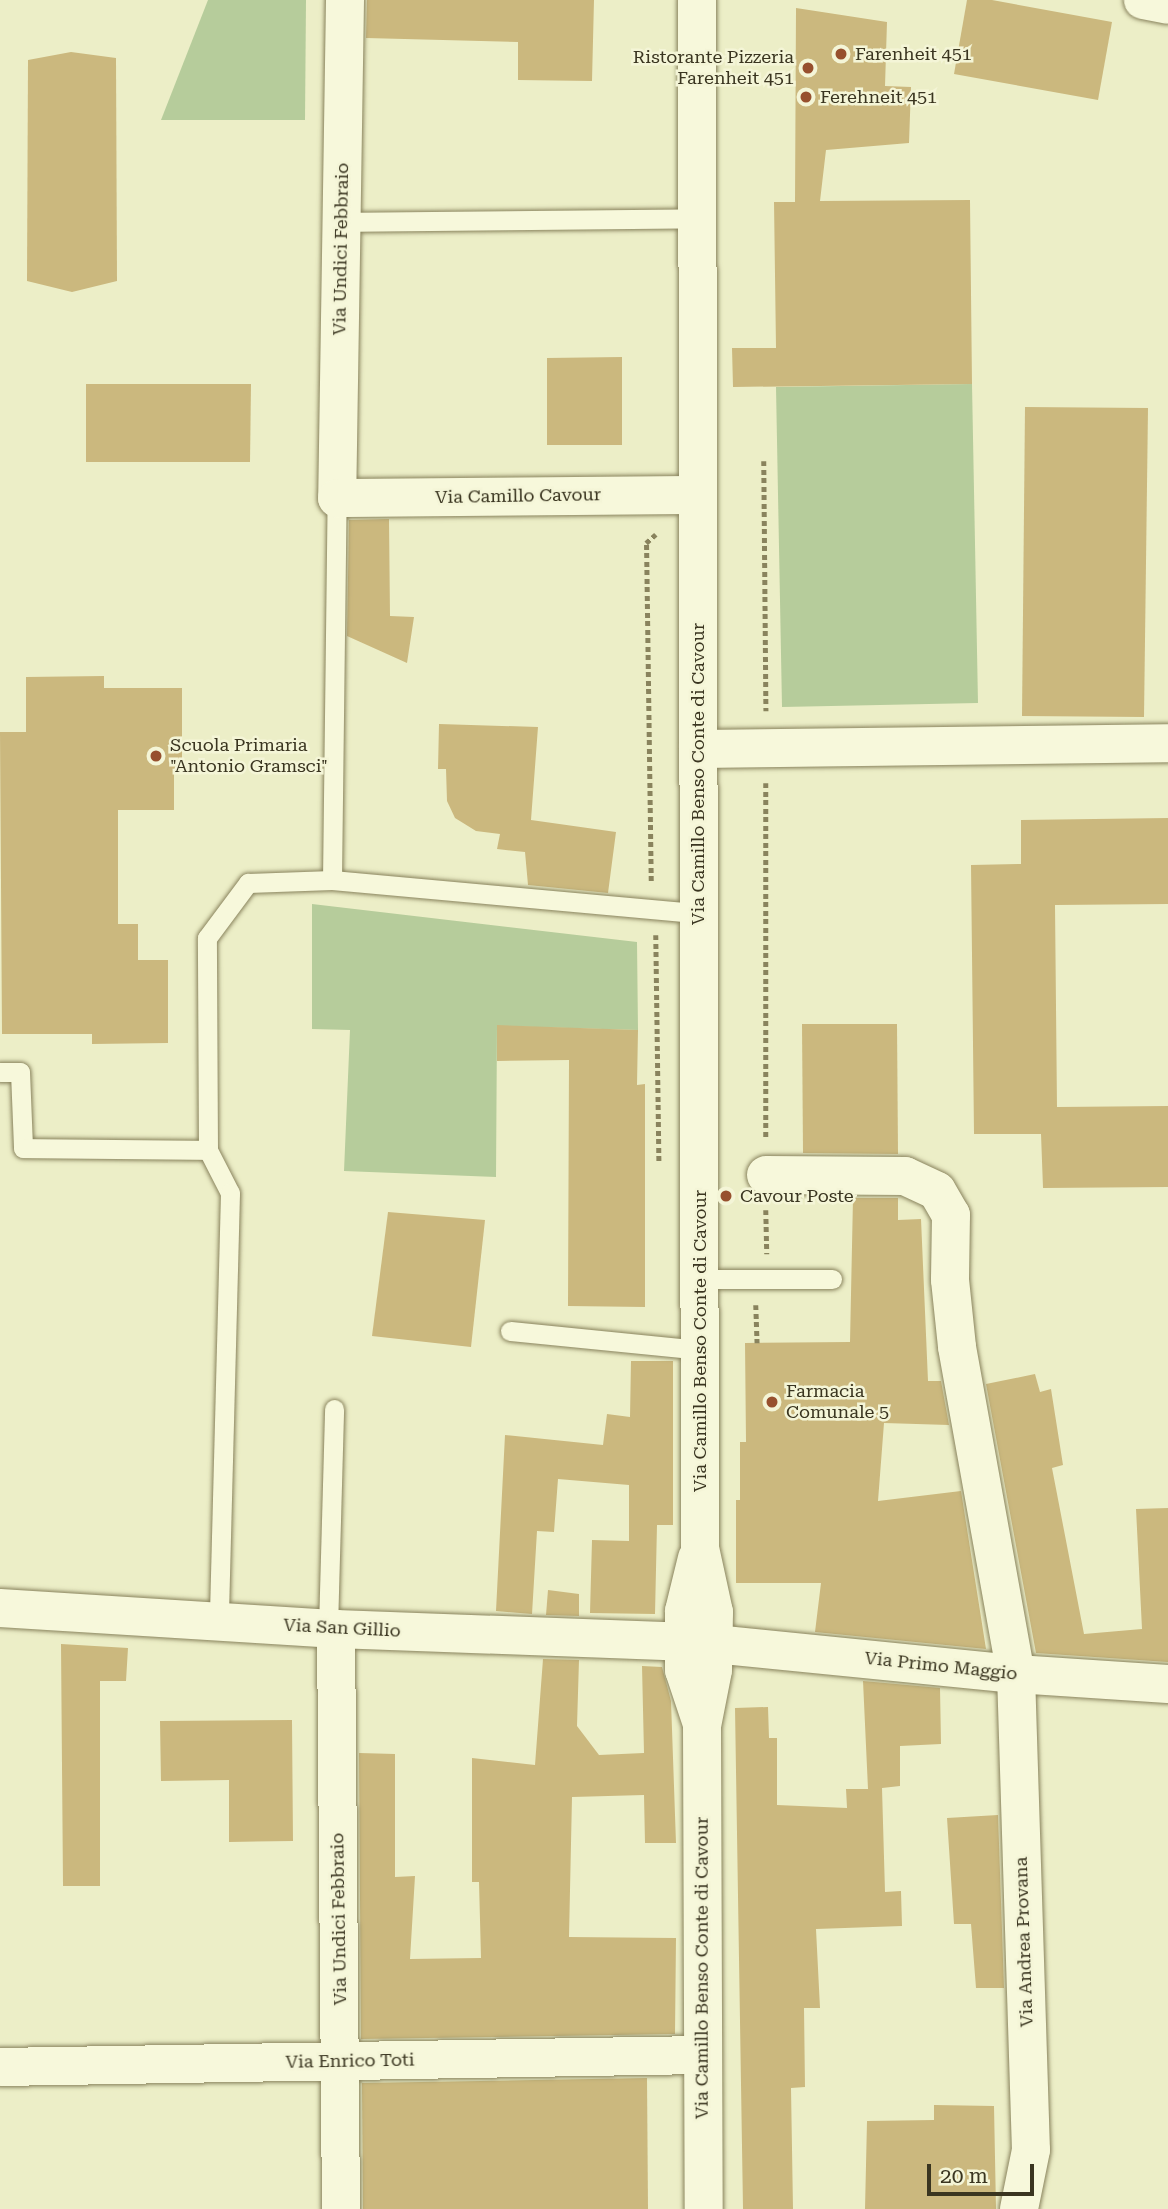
<!DOCTYPE html>
<style>
body{margin:0}
#map{position:relative;width:1168px;height:2209px;overflow:hidden;background:#eceec7;font-family:"Roboto Serif",serif}
div>[style]{position:absolute}
.green>*{inset:0;background:#b6cc9b}
.building>*{inset:0;background:#cbb87e}
.path>*{height:4.5px;margin-top:-2.25px;transform-origin:0;background:repeating-linear-gradient(90deg,#89835d 0 5px,transparent 0 8.5px)}
.roads{filter:drop-shadow(0 0 2px #89835d) drop-shadow(0 0 2px #89835d)}
.service>*{height:19px;margin:-9.5px;padding:0 9.5px;transform-origin:9.5px;border-radius:9.5px;background:#f7f8db}
.minor>*{height:38px;margin:-19px;padding:0 19px;transform-origin:19px;border-radius:19px;background:#f7f8db}
.secondary>*{height:38px;margin:-19px;padding:0 19px;transform-origin:19px;border-radius:19px;background:#f7f8db}
.dots>*{width:19px;height:19px;translate:-50% -50%;box-sizing:border-box;border:4px solid #f4f5d7;border-radius:50%}
span{translate:-50% -50%;white-space:nowrap;text-align:center;line-height:1.15;-webkit-text-stroke:5px #f4f5d7;paint-order:stroke}
.poi-label{font-size:18px;color:#3a3520}
.left{translate:0 -50%;text-align:left}
.right{translate:-100% -50%;text-align:right}
.street-label{font-size:18px;color:#3a3520}
.scale{position:absolute;left:927px;top:2164px;width:107px;height:32px;box-sizing:border-box;border:4px solid #3a3520;border-top:0;padding-left:9px;font-size:21px;line-height:24px;white-space:nowrap;color:#3a3520;-webkit-text-stroke:5px #f4f5d7;paint-order:stroke}
</style>
<div id="map">
<div class="green">
<i style="clip-path:polygon(208px 0,306px 0,305px 120px,161px 120px)"></i>
<i style="clip-path:polygon(972px 384px,978px 703px,782px 707px,776px 387px)"></i>
<i style="clip-path:polygon(312px 904px,637px 942px,638px 1030px,497px 1026px,496px 1177px,344px 1171px,350px 1030px,312px 1029px)"></i>
</div>
<div class="building">
<i style="clip-path:polygon(367px 0,594px 0,592px 81px,518px 80px,518px 42px,366px 38px)"></i>
<i style="clip-path:polygon(967px 0,992px 0,1112px 22px,1098px 100px,954px 74px)"></i>
<i style="clip-path:polygon(796px 8px,887px 22px,885px 86px,911px 87px,909px 143px,826px 150px,820px 201px,970px 200px,972px 384px,733px 387px,732px 348px,776px 348px,774px 202px,795px 202px)"></i>
<i style="clip-path:polygon(71px 52px,116px 58px,117px 281px,72px 292px,27px 281px,28px 60px)"></i>
<i style="clip-path:polygon(622px 357px,622px 445px,547px 445px,547px 358px)"></i>
<i style="clip-path:polygon(86px 384px,251px 384px,250px 462px,86px 462px)"></i>
<i style="clip-path:polygon(1025px 407px,1148px 408px,1144px 717px,1022px 716px)"></i>
<i style="clip-path:polygon(389px 519px,390px 616px,414px 617px,407px 663px,347px 636px,349px 520px)"></i>
<i style="clip-path:polygon(104px 676px,104px 688px,182px 688px,182px 773px,174px 773px,174px 810px,118px 810px,118px 924px,138px 924px,138px 960px,168px 960px,168px 1043px,92px 1044px,92px 1034px,2px 1034px,0 732px,26px 732px,26px 677px)"></i>
<i style="clip-path:polygon(439px 724px,538px 727px,531px 820px,616px 832px,608px 893px,528px 885px,525px 852px,497px 849px,500px 834px,476px 831px,455px 818px,447px 801px,446px 769px,438px 769px)"></i>
<i style="clip-path:polygon(1168px 818px,1168px 904px,1055px 905px,1057px 1107px,1168px 1106px,1168px 1187px,1043px 1188px,1041px 1134px,974px 1134px,971px 865px,1021px 864px,1021px 820px)"></i>
<i style="clip-path:polygon(802px 1024px,897px 1024px,898px 1154px,803px 1153px)"></i>
<i style="clip-path:polygon(497px 1025px,638px 1030px,637px 1085px,645px 1084px,645px 1307px,568px 1306px,569px 1060px,497px 1061px)"></i>
<i style="clip-path:polygon(853px 1198px,898px 1198px,898px 1220px,921px 1219px,928px 1381px,941px 1381px,949px 1425px,884px 1423px,878px 1501px,961px 1491px,986px 1649px,815px 1632px,821px 1583px,736px 1583px,736px 1500px,740px 1500px,740px 1442px,746px 1442px,745px 1343px,850px 1342px)"></i>
<i style="clip-path:polygon(388px 1212px,485px 1220px,471px 1347px,372px 1336px)"></i>
<i style="clip-path:polygon(631px 1361px,673px 1361px,673px 1525px,657px 1525px,655px 1614px,590px 1613px,592px 1540px,629px 1541px,629px 1485px,558px 1479px,554px 1532px,537px 1531px,532px 1614px,496px 1611px,505px 1435px,603px 1445px,607px 1414px,630px 1417px)"></i>
<i style="clip-path:polygon(1035px 1374px,1040px 1392px,1051px 1389px,1063px 1465px,1052px 1468px,1084px 1634px,1142px 1629px,1136px 1509px,1168px 1508px,1168px 1662px,1036px 1653px,986px 1384px)"></i>
<i style="clip-path:polygon(548px 1590px,579px 1594px,579px 1616px,546px 1615px)"></i>
<i style="clip-path:polygon(61px 1644px,128px 1648px,126px 1681px,100px 1681px,100px 1886px,63px 1886px)"></i>
<i style="clip-path:polygon(543px 1659px,579px 1660px,577px 1726px,599px 1755px,644px 1753px,642px 1666px,662px 1667px,671px 1701px,676px 1843px,645px 1843px,644px 1795px,572px 1797px,569px 1937px,676px 1938px,675px 2034px,361px 2039px,359px 1753px,395px 1754px,395px 1877px,415px 1876px,410px 1959px,481px 1958px,479px 1882px,472px 1882px,472px 1758px,535px 1765px)"></i>
<i style="clip-path:polygon(863px 1681px,940px 1688px,941px 1744px,900px 1746px,900px 1786px,882px 1788px,885px 1892px,901px 1891px,902px 1926px,816px 1929px,820px 2008px,804px 2008px,805px 2087px,791px 2088px,793px 2209px,743px 2209px,735px 1708px,768px 1707px,769px 1738px,777px 1738px,777px 1805px,847px 1808px,846px 1789px,868px 1789px)"></i>
<i style="clip-path:polygon(292px 1720px,293px 1841px,229px 1842px,229px 1780px,161px 1781px,160px 1721px)"></i>
<i style="clip-path:polygon(998px 1815px,1004px 1988px,976px 1988px,971px 1924px,954px 1924px,947px 1818px)"></i>
<i style="clip-path:polygon(647px 2078px,648px 2209px,363px 2209px,362px 2083px)"></i>
<i style="clip-path:polygon(934px 2105px,994px 2106px,996px 2209px,865px 2209px,867px 2121px,934px 2120px)"></i>
</div>
<div class="path">
<i style="left:764px;top:461px;width:250px;rotate:89.5deg"></i>
<i style="left:766px;top:783px;width:355px;rotate:90deg"></i>
<i style="left:651px;top:881px;width:338px;rotate:-90.8deg"></i>
<i style="left:646px;top:543px;width:13px;rotate:-42deg"></i>
<i style="left:656px;top:935px;width:226px;rotate:89.2deg"></i>
<i style="left:766px;top:1210px;width:44px;rotate:88.7deg"></i>
<i style="left:756px;top:1305px;width:38px;rotate:88deg"></i>
</div>
<div class="roads">
<div class="service">
<i style="left:341px;top:222px;width:356px;rotate:-0.6deg"></i>
<i style="left:332px;top:880px;width:382px;rotate:-89.3deg"></i>
<i style="left:0;top:1072px;width:20px"></i>
<i style="left:20px;top:1072px;width:76px;rotate:87.7deg"></i>
<i style="left:23px;top:1148px;width:185px;rotate:0.6deg"></i>
<i style="left:208px;top:1150px;width:212px;rotate:-90.3deg"></i>
<i style="left:207px;top:938px;width:69px;rotate:-53.3deg"></i>
<i style="left:248px;top:883px;width:84px;rotate:-2deg"></i>
<i style="left:332px;top:880px;width:367px;rotate:5.2deg"></i>
<i style="left:208px;top:1150px;width:48px;rotate:62.9deg"></i>
<i style="left:230px;top:1193px;width:428px;rotate:91.5deg"></i>
<i style="left:700px;top:1279px;width:132px"></i>
<i style="left:510px;top:1331px;width:191px;rotate:5.7deg"></i>
<i style="left:328px;top:1628px;width:219px;rotate:-88.4deg"></i>
</div>
<div class="minor">
<i style="left:345px;top:0;width:498px;rotate:90.9deg"></i>
<i style="left:337px;top:498px;width:361px;rotate:-0.5deg"></i>
<i style="left:1143px;top:0;width:25px;rotate:11deg"></i>
<i style="left:698px;top:749px;width:470px;rotate:-0.7deg"></i>
<i style="left:766px;top:1175px;width:139px;rotate:0.4deg"></i>
<i style="left:905px;top:1176px;width:35px;rotate:25deg"></i>
<i style="left:937px;top:1191px;width:28px;rotate:60deg"></i>
<i style="left:951px;top:1215px;width:65px;rotate:90.9deg"></i>
<i style="left:950px;top:1280px;width:67px;rotate:84deg"></i>
<i style="left:957px;top:1347px;width:332px;rotate:79.8deg"></i>
<i style="left:1016px;top:1674px;width:476px;rotate:88.2deg"></i>
<i style="left:1031px;top:2150px;width:60px;rotate:101.5deg"></i>
<i style="left:0;top:1608px;width:337px;rotate:3.6deg"></i>
<i style="left:336px;top:1629px;width:348px;rotate:2.1deg"></i>
<i style="left:336px;top:1629px;width:580px;rotate:89.51deg"></i>
<i style="left:714px;top:1644px;width:303px;rotate:5.7deg"></i>
<i style="left:1016px;top:1674px;width:152px;rotate:3.8deg"></i>
<i style="left:0;top:2067px;width:701px;rotate:-0.98deg"></i>
</div>
<div class="secondary">
<i style="left:697px;top:0;width:1548px;rotate:89.89deg"></i>
<i style="left:700px;top:1548px;width:66px;rotate:77.7deg"></i>
<i style="left:714px;top:1612px;width:58px;rotate:91deg"></i>
<i style="left:713px;top:1670px;width:57px;rotate:101.1deg"></i>
<i style="left:702px;top:1726px;width:483px;rotate:89.8deg"></i>
<i style="left:697px;top:1558px;width:55px;rotate:103.8deg"></i>
<i style="left:684px;top:1611px;width:59px;rotate:90deg"></i>
<i style="left:684px;top:1670px;width:57px;rotate:71.6deg"></i>
</div>
</div>
<div class="dots">
<i style="left:841px;top:54px;background:#97502e"></i>
<i style="left:808px;top:68px;background:#97502e"></i>
<i style="left:806px;top:97px;background:#97502e"></i>
<i style="left:156px;top:756px;background:#97502e"></i>
<i style="left:726px;top:1196px;background:#97502e"></i>
<i style="left:772px;top:1402px;background:#97502e"></i>
</div>
<div class="poi-label">
<span class="left" style="left:855px;top:54px">Farenheit 451</span>
<span class="right" style="left:794px;top:68px">Ristorante Pizzeria<br>Farenheit 451</span>
<span class="left" style="left:820px;top:97px">Ferehneit 451</span>
<span class="left" style="left:170px;top:756px">Scuola Primaria<br>"Antonio Gramsci"</span>
<span class="left" style="left:740px;top:1196px">Cavour Poste</span>
<span class="left" style="left:786px;top:1402px">Farmacia<br>Comunale 5</span>
</div>
<div class="street-label">
<span style="left:341px;top:249px;rotate:-89deg">Via Undici Febbraio</span>
<span style="left:518px;top:496px;rotate:-1deg">Via Camillo Cavour</span>
<span style="left:698px;top:774px;rotate:-90deg">Via Camillo Benso Conte di Cavour</span>
<span style="left:700px;top:1341px;rotate:-90deg">Via Camillo Benso Conte di Cavour</span>
<span style="left:342px;top:1628px;rotate:3deg">Via San Gillio</span>
<span style="left:941px;top:1666px;rotate:6deg">Via Primo Maggio</span>
<span style="left:339px;top:1919px;rotate:-91deg">Via Undici Febbraio</span>
<span style="left:1024px;top:1942px;rotate:-92deg">Via Andrea Provana</span>
<span style="left:702px;top:1968px;rotate:-90deg">Via Camillo Benso Conte di Cavour</span>
<span style="left:350px;top:2061px;rotate:-1deg">Via Enrico Toti</span>
</div>
<div class="scale">20 m</div>
</div>
